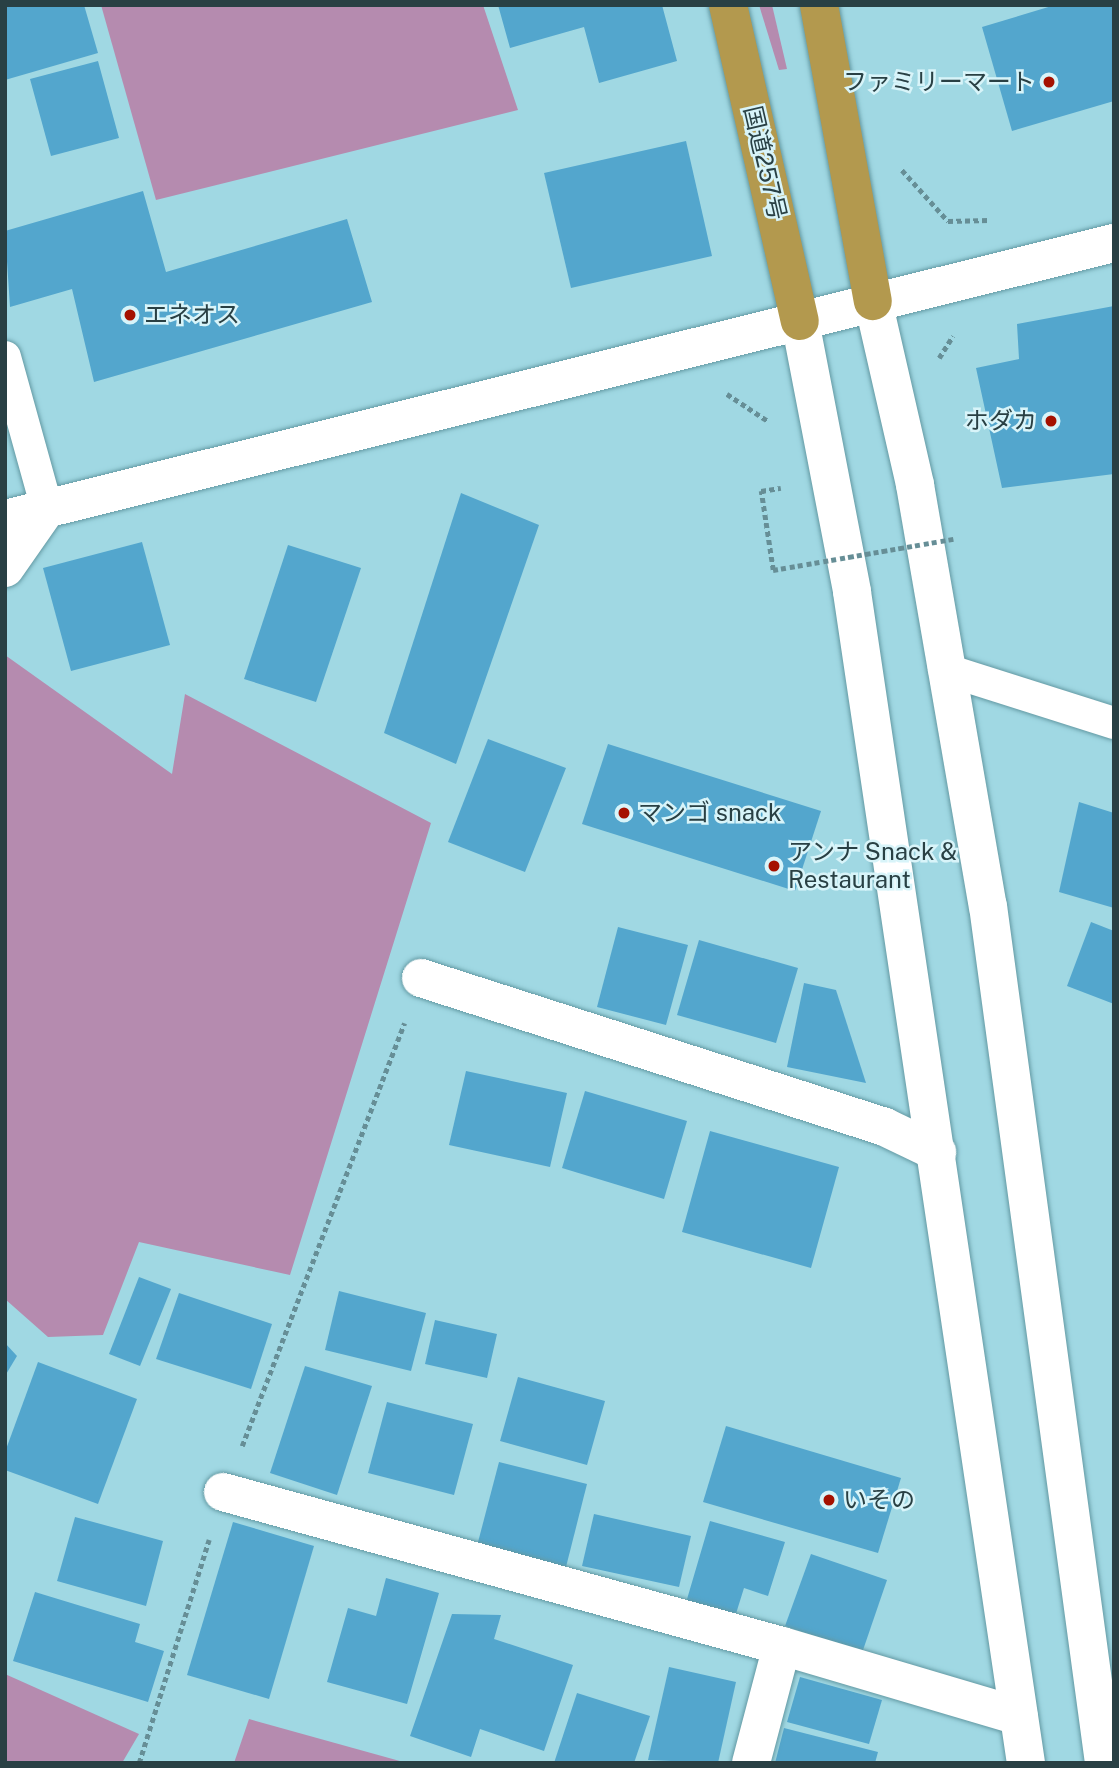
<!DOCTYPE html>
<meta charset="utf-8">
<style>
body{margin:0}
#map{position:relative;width:1119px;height:1768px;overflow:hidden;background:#a0d8e3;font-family:"Public Sans","Noto Sans JP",sans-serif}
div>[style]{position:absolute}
.green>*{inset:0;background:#b58baf}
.building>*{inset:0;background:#53a6cd}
.path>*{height:4.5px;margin-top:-2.25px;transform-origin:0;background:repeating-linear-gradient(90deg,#668e96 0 5px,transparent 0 8.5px)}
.roads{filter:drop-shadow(0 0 2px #6399a3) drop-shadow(0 0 2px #6399a3)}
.lane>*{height:32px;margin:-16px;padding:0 16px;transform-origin:16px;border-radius:16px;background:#fff}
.street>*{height:38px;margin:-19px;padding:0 19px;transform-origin:19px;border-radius:19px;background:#fff}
.secondary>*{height:38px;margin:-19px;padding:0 19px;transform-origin:19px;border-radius:19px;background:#fff}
.highway>*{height:38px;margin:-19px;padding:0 19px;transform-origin:19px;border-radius:19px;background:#b3994e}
.path-bridge>*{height:4.5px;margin-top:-2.25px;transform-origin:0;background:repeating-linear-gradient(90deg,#668e96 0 5px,transparent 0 8.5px)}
.dots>*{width:19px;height:19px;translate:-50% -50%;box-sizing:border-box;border:4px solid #d8f4f9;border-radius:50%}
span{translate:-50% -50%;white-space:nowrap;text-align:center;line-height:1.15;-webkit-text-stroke:5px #d8f4f9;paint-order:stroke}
.poi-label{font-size:24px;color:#294044}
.right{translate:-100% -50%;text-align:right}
.left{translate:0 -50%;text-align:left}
.street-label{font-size:24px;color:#294044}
.frame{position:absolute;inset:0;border:7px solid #294044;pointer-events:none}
</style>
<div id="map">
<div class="green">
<i style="clip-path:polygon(101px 5px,483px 5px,518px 110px,156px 200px)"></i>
<i style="clip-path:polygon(759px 5px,772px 5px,787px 69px,779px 70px)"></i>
<i style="clip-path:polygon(5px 655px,172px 774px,185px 694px,431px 823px,290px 1275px,139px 1242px,103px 1335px,48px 1337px,5px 1299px)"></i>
<i style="clip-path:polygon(5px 1674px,139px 1734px,122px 1763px,5px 1763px)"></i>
<i style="clip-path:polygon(249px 1719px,407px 1763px,234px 1763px)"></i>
</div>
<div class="building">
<i style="clip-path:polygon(5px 5px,84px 5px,98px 53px,5px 80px)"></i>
<i style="clip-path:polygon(498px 5px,662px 5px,677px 61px,599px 83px,584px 27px,510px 48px)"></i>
<i style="clip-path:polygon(1055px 5px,1114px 5px,1114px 101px,1012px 131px,982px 27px)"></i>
<i style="clip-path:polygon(98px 61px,119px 138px,51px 156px,30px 79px)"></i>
<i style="clip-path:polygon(686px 141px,712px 256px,571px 288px,544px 173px)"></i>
<i style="clip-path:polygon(143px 191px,166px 272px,347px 219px,372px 302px,94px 382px,72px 289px,10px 307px,5px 231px)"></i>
<i style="clip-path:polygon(1114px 306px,1114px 474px,1002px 488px,976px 368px,1019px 359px,1017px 324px)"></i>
<i style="clip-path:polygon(461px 493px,539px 525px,456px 764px,384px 733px)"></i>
<i style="clip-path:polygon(142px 542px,170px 645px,71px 671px,43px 568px)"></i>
<i style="clip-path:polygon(288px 545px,361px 568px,316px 702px,244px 679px)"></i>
<i style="clip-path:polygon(488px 739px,566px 768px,525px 872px,448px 842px)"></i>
<i style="clip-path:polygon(608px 744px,821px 811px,795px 891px,582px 824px)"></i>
<i style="clip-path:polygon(1079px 802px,1114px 813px,1114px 908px,1059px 892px)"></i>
<i style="clip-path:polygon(1091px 922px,1114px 931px,1114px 1004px,1067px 986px)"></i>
<i style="clip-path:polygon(618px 927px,688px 945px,666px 1025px,597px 1007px)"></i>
<i style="clip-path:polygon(699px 940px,798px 968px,776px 1043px,677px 1015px)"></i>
<i style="clip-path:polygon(804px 983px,836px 990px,866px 1083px,787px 1067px)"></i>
<i style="clip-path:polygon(466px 1071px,567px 1093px,550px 1167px,449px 1145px)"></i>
<i style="clip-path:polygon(585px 1091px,687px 1121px,664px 1199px,562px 1168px)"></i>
<i style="clip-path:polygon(710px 1131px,839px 1167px,811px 1268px,682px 1232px)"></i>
<i style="clip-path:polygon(139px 1277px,171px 1289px,140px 1366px,109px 1354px)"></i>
<i style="clip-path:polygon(339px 1291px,426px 1313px,411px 1371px,325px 1350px)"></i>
<i style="clip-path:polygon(179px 1293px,272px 1324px,251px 1389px,156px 1359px)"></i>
<i style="clip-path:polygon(435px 1320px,497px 1334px,487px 1378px,425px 1364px)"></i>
<i style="clip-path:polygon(5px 1343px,17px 1356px,5px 1376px)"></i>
<i style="clip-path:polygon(38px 1362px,137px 1399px,98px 1504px,5px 1470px,5px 1452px)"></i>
<i style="clip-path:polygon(305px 1366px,372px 1386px,337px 1495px,270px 1473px)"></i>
<i style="clip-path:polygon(518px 1377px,605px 1401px,587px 1465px,500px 1441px)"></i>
<i style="clip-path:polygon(387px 1402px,473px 1424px,454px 1495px,368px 1473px)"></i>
<i style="clip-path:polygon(726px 1426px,901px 1478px,878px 1553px,703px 1502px)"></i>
<i style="clip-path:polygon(499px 1462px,587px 1484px,566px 1567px,477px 1546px)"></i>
<i style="clip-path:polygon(594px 1514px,691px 1536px,679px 1587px,582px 1566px)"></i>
<i style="clip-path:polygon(75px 1517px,163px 1541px,146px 1606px,57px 1581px)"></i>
<i style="clip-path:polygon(710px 1521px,785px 1542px,768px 1596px,744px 1588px,734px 1620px,685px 1606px)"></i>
<i style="clip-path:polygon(233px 1522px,314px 1546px,269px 1699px,187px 1675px)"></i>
<i style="clip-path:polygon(811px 1554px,887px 1580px,862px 1653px,785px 1626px)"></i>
<i style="clip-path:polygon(386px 1578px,439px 1593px,407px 1704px,327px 1682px,348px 1608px,376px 1616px)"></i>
<i style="clip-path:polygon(35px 1592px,140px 1624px,135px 1642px,164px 1651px,148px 1702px,13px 1661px)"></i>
<i style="clip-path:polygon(452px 1614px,501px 1615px,494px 1639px,573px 1665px,544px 1751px,480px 1729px,471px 1757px,410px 1736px)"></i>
<i style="clip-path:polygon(669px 1667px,736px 1682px,718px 1763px,648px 1760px)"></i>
<i style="clip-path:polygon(800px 1677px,882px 1700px,869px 1744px,787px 1722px)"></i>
<i style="clip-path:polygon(577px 1693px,650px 1716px,634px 1763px,554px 1763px)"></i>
<i style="clip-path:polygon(784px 1728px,878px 1752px,875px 1763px,775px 1763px)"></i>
</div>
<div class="path">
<i style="left:902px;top:170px;width:69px;rotate:48deg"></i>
<i style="left:948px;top:221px;width:41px;rotate:-1.4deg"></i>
<i style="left:939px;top:358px;width:26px;rotate:-58deg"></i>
<i style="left:727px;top:394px;width:49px;rotate:33.4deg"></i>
<i style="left:773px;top:570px;width:80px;rotate:-98.6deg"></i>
<i style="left:761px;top:491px;width:20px;rotate:-9deg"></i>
<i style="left:242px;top:1446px;width:453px;rotate:-69deg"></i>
<i style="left:139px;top:1763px;width:234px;rotate:-72.6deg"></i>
</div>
<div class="roads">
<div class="lane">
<i style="left:5px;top:357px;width:157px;rotate:74.5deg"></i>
<i style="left:944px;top:669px;width:178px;rotate:17.6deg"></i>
</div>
<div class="street">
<i style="left:5px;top:568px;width:73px;rotate:-55deg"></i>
<i style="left:421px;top:978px;width:487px;rotate:17.8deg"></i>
<i style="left:885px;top:1127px;width:58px;rotate:25.7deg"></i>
<i style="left:223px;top:1492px;width:580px;rotate:15.4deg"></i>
<i style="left:751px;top:1763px;width:121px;rotate:-75.2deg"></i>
<i style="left:782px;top:1646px;width:247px;rotate:16.5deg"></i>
</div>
<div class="secondary">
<i style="left:873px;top:301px;width:189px;rotate:77.1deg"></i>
<i style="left:915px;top:485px;width:427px;rotate:80.2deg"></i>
<i style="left:988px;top:906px;width:865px;rotate:82.29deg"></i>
<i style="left:800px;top:321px;width:276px;rotate:79.1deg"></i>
<i style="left:852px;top:592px;width:1184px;rotate:81.55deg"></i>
<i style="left:5px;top:519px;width:1143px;rotate:-13.98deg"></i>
</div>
<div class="highway">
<i style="left:728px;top:5px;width:324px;rotate:77.2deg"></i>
<i style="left:819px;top:5px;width:301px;rotate:79.7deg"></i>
</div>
</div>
<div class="path-bridge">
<i style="left:773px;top:570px;width:183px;rotate:-9.8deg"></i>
</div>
<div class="dots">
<i style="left:1049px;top:82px;background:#a51100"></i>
<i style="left:130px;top:315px;background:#a51100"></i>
<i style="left:1051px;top:421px;background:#a51100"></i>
<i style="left:624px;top:813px;background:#a51100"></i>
<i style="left:774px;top:866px;background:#a51100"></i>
<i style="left:829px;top:1500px;background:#a51100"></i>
</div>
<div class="poi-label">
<span class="right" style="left:1035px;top:82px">ファミリーマート</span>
<span class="left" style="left:144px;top:315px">エネオス</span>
<span class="right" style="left:1037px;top:421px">ホダカ</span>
<span class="left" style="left:638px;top:813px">マンゴ snack</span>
<span class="left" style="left:788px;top:866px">アンナ Snack &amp;<br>Restaurant</span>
<span class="left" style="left:843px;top:1500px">いその</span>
</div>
<div class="street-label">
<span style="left:765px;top:163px;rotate:77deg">国道257号</span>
</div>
<div class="frame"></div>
</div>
